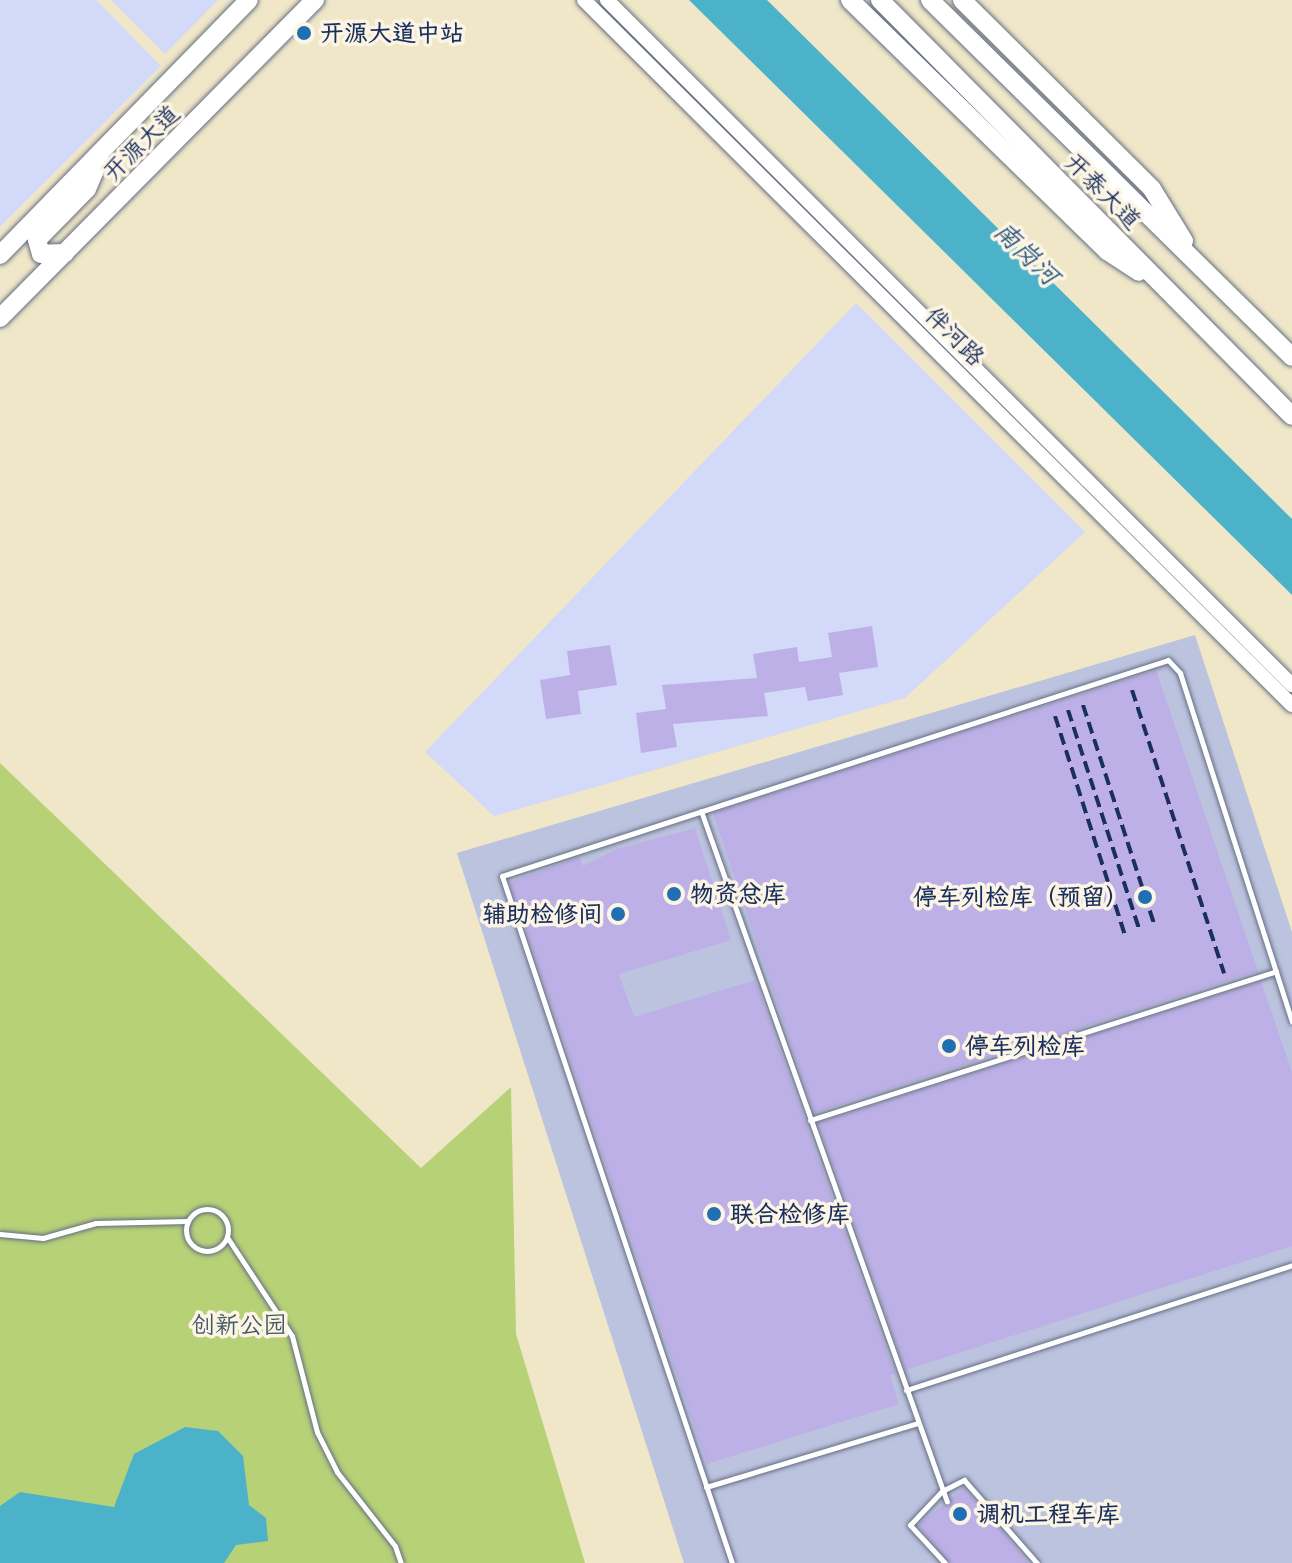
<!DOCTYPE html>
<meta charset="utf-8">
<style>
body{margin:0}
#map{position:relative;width:1292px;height:1563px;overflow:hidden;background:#efe7c8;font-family:"Patrick Hand","LXGW WenKai TC",sans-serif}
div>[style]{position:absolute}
.built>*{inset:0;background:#d3d9f9}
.industrial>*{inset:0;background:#bcc3de}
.green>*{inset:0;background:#b7d177}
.water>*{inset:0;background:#4bb2ca}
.building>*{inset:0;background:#bdb0e6}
.roads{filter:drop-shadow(0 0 2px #656f83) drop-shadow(0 0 2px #656f83)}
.service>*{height:5px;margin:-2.5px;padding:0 2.5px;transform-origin:2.5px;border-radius:2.5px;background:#fff}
.service>.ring{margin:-2.5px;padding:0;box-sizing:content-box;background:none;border:5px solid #fff;border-radius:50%}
.tertiary>*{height:14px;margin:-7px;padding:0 7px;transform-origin:7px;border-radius:7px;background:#fff}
.primary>*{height:18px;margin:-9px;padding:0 9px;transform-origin:9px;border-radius:9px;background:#fff}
.rail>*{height:4px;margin-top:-2px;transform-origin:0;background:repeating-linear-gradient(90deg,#1b2f5e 0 12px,transparent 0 18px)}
.dots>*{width:22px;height:22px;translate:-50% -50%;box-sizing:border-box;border:4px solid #fcf5e5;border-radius:50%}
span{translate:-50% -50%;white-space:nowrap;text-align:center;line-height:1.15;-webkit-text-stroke:7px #fcf5e5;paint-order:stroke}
.poi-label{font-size:24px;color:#1b2f5e;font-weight:700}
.left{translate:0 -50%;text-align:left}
.right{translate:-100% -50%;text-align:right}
.street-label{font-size:24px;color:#1b2f5e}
.park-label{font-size:24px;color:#425864}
.water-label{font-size:26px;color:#29567e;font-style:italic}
</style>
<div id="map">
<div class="built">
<i style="clip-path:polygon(0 0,96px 0,161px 66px,0 227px)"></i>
<i style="clip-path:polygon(111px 0,218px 0,165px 54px)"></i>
<i style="clip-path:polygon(856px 303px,1085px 532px,905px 698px,494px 816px,425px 752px)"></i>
</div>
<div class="industrial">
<i style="clip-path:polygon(1195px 635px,1292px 932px,1292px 1563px,684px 1563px,457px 853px)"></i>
</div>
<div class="green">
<i style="clip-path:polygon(0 763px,421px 1168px,511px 1087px,516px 1334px,585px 1563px,0 1563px)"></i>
</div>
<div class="water">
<i style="clip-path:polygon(689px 0,767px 0,1292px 519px,1292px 595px)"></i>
<i style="clip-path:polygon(185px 1427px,218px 1431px,243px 1456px,249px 1505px,266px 1518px,268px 1541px,236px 1545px,224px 1563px,0 1563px,0 1506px,20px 1492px,114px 1507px,134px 1454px)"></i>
</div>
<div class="building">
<i style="clip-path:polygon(872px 626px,878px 667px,839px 673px,843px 695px,808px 701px,805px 687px,764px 693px,768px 716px,673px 724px,677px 747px,641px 753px,636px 713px,666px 709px,662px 685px,757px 678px,753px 654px,797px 647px,799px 662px,832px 657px,828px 633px)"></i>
<i style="clip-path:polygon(610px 645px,617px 685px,578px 691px,581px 714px,546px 719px,540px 680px,570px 675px,567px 651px)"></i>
<i style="clip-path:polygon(1156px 670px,1258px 971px,814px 1113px,713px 813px)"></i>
<i style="clip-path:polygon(695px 828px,731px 940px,619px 974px,634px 1017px,755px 980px,895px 1374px,890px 1375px,899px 1404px,707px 1464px,510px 882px,580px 857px,583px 866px,617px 849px)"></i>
<i style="clip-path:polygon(1261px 981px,1292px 1072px,1292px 1246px,906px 1370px,818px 1123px)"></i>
<i style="clip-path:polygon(964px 1488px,1003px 1532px,1028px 1563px,950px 1563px,918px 1525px,943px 1505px,951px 1506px,951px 1498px)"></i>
</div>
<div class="roads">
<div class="service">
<i style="left:701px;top:811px;width:733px;rotate:70.4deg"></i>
<i style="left:810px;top:1120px;width:489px;rotate:-17.7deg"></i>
<i class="ring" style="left:186px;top:1209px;width:37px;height:37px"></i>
<i style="left:0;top:1234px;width:43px;rotate:5.3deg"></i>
<i style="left:43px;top:1238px;width:55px;rotate:-15.8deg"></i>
<i style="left:96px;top:1223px;width:92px;rotate:-1.2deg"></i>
<i style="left:227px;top:1237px;width:118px;rotate:56.7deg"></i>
<i style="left:292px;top:1336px;width:99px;rotate:75.4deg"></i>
<i style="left:317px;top:1432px;width:45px;rotate:63.4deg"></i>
<i style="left:337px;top:1472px;width:94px;rotate:51.9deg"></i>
<i style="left:395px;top:1546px;width:18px;rotate:71deg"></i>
<i style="left:906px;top:1390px;width:406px;rotate:-17.9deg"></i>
<i style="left:706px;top:1487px;width:221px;rotate:-16.8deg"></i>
<i style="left:732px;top:1563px;width:724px;rotate:-108.51deg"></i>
<i style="left:502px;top:876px;width:700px;rotate:-17.97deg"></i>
<i style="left:1168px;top:660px;width:18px;rotate:47deg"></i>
<i style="left:1180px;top:673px;width:366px;rotate:72.2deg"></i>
<i style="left:945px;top:1563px;width:52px;rotate:-132.6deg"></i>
<i style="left:910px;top:1525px;width:47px;rotate:-46.7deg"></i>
<i style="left:942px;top:1491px;width:25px;rotate:-27deg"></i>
<i style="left:964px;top:1480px;width:111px;rotate:48.7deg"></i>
</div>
<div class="tertiary">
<i style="left:584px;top:0;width:999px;rotate:44.88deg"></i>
<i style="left:607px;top:0;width:969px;rotate:45deg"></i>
</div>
<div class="primary">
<i style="left:850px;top:0;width:359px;rotate:44.3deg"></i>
<i style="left:1107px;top:251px;width:38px;rotate:33deg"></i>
<i style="left:880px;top:0;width:585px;rotate:45.28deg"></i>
<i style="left:930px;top:0;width:508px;rotate:44.6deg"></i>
<i style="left:962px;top:0;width:268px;rotate:44.8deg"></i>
<i style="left:1152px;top:189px;width:61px;rotate:58.4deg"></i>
<i style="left:65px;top:253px;width:24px;rotate:178deg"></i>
<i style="left:41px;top:254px;width:15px;rotate:-106deg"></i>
<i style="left:37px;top:240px;width:71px;rotate:-45.6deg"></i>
<i style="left:87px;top:189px;width:33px;rotate:-67deg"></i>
<i style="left:0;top:255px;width:356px;rotate:-45.7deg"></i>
<i style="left:0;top:318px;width:448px;rotate:-45.3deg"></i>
</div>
</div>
<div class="rail">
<i style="left:1132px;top:690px;width:298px;rotate:72deg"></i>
<i style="left:1083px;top:705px;width:229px;rotate:72deg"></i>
<i style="left:1068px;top:710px;width:229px;rotate:72deg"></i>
<i style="left:1055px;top:716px;width:230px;rotate:72.3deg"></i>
</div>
<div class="dots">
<i style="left:304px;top:33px;background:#1f6fb2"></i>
<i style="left:674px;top:894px;background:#1f6fb2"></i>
<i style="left:1145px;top:897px;background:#1f6fb2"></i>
<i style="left:618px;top:914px;background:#1f6fb2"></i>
<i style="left:949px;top:1046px;background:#1f6fb2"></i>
<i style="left:714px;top:1214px;background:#1f6fb2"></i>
<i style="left:960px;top:1514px;background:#1f6fb2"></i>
</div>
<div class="poi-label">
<span class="left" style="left:320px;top:33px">开源大道中站</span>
<span class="left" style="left:690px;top:894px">物资总库</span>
<span class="right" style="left:1129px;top:897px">停车列检库（预留）</span>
<span class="right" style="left:602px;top:914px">辅助检修间</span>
<span class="left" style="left:965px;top:1046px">停车列检库</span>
<span class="left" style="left:730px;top:1214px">联合检修库</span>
<span class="left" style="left:976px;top:1514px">调机工程车库</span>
</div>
<div class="street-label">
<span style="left:141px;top:143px;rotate:-45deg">开源大道</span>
<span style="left:1103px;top:191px;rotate:45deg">开泰大道</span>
<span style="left:955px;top:336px;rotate:45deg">伴河路</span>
</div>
<div class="park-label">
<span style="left:239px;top:1325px">创新公园</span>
</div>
<div class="water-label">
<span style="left:1027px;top:253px;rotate:44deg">南岗河</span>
</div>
</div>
